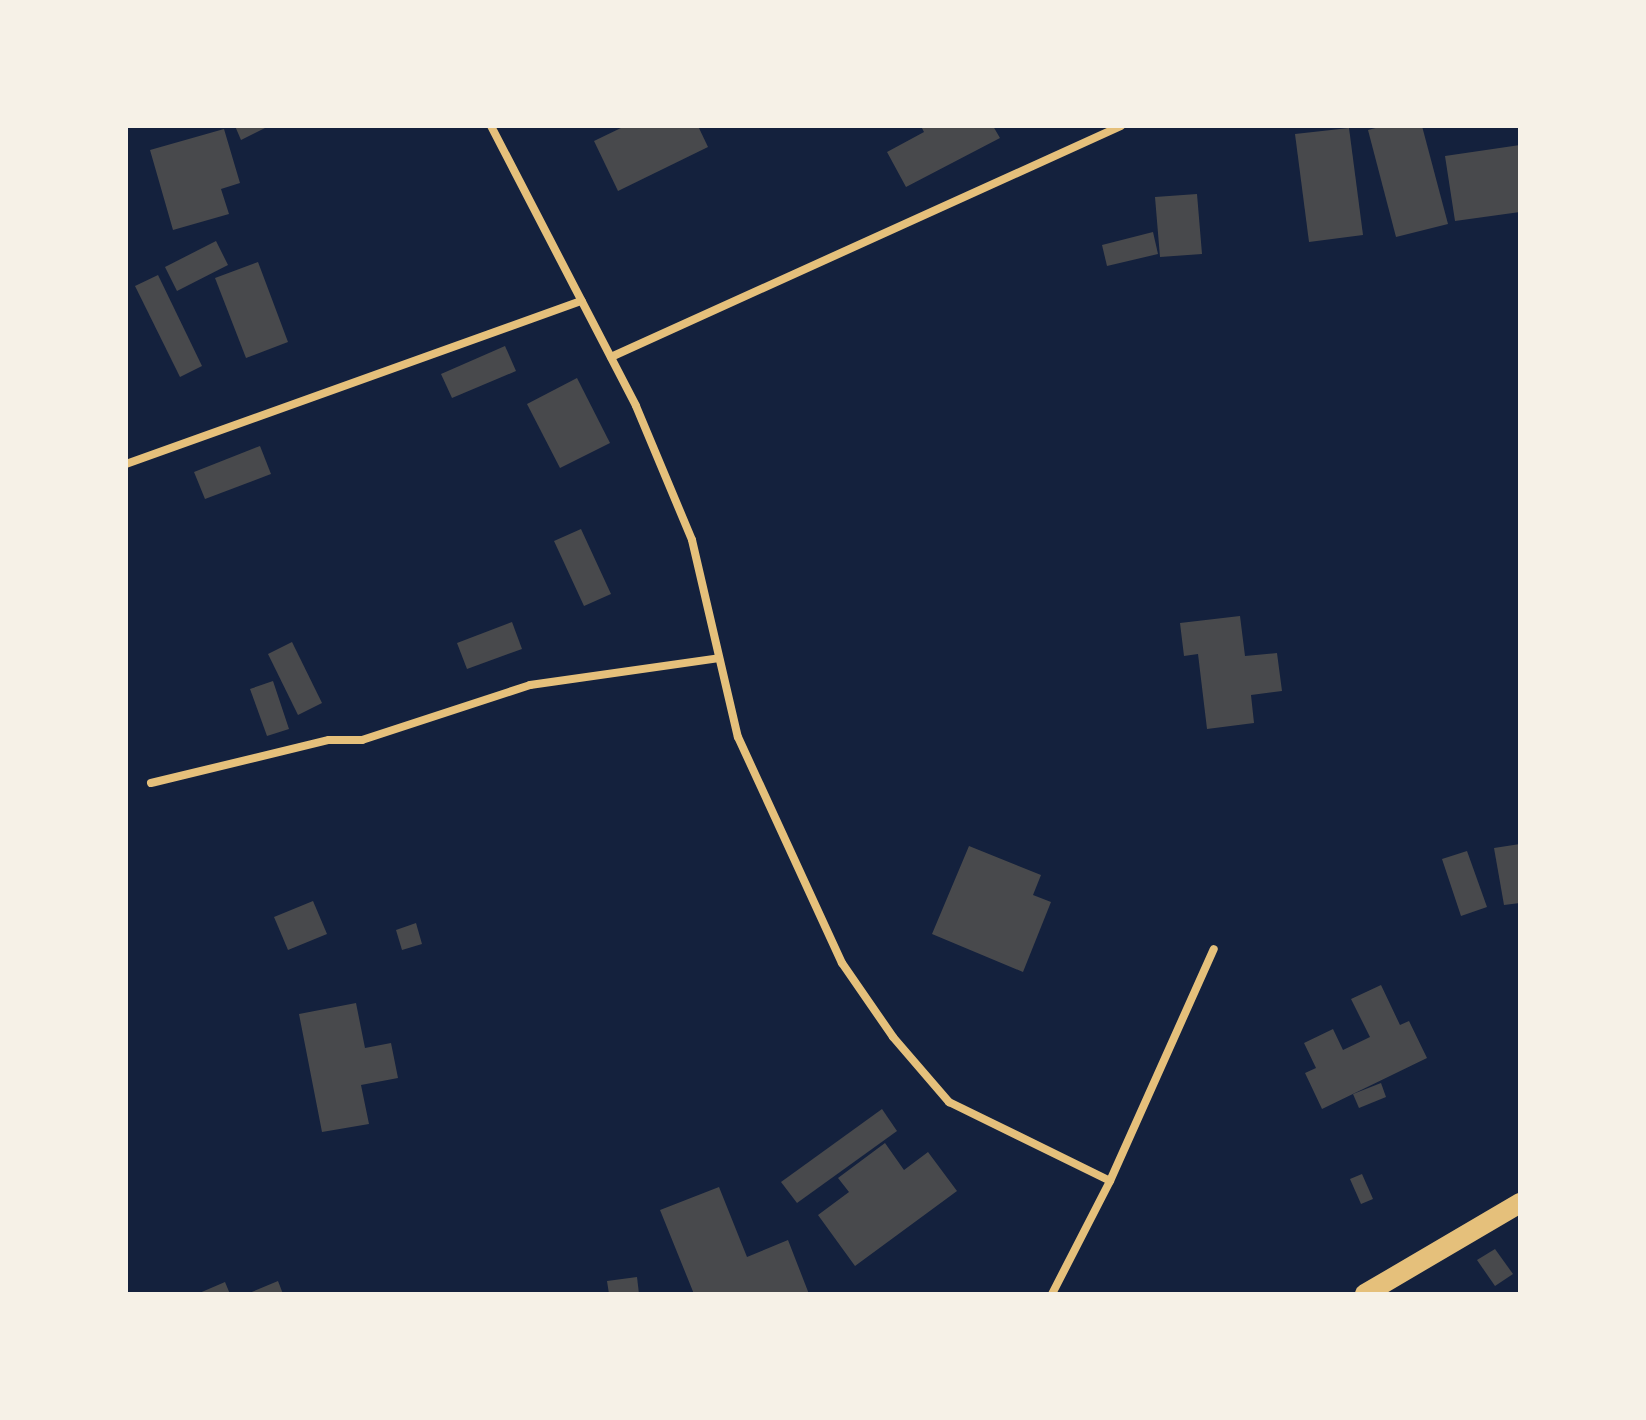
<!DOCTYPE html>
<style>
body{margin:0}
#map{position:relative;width:1646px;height:1420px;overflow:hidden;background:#14213d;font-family:Barlow,sans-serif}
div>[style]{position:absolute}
.building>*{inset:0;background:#48494c}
.minor>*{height:8px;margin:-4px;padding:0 4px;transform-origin:4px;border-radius:4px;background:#e5c07b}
.primary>*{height:20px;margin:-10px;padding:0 10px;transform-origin:10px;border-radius:10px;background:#e5c07b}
span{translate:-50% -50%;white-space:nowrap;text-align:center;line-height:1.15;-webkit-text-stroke:6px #f6f1e7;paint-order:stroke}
.frame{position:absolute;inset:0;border:128px solid #f6f1e7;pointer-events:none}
</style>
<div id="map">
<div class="building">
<i style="clip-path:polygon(235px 126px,269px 126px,241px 140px)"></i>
<i style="clip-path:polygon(625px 126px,698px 126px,708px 147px,618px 191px,594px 141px)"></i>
<i style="clip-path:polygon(921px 126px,993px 126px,1000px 138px,906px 187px,887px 152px,924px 132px)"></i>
<i style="clip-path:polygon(1383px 126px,1422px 126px,1448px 224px,1396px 237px,1368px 130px)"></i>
<i style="clip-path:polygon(1349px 128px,1363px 235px,1309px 242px,1295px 134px)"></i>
<i style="clip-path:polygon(224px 129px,240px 183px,221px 189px,229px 214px,173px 230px,150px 150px)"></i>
<i style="clip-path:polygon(1520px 145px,1520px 212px,1455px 221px,1445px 156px)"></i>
<i style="clip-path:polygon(1197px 194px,1202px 254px,1160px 257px,1155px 197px)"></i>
<i style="clip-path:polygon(1153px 232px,1158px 254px,1107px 266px,1102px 245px)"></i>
<i style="clip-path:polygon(216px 241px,228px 265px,177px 291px,165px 267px)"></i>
<i style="clip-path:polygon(258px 262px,288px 342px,246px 358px,215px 278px)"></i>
<i style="clip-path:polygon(158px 275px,202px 366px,180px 377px,135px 286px)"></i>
<i style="clip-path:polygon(505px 346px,516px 371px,452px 398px,441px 374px)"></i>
<i style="clip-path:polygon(577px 378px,610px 443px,560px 468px,527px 404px)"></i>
<i style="clip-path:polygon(260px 446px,271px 474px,205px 499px,194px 472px)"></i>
<i style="clip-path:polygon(581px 529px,611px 594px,584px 606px,554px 541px)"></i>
<i style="clip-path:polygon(1240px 616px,1245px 656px,1277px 653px,1282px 691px,1251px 695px,1254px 723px,1207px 729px,1198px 654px,1184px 656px,1180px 623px)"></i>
<i style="clip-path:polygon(512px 622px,522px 649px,467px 669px,457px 643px)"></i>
<i style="clip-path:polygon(292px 642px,322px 703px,298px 715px,268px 654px)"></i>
<i style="clip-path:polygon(273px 681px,289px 729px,267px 736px,250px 689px)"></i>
<i style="clip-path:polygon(1520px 844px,1520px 903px,1504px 905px,1494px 848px)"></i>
<i style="clip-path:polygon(969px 846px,1041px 875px,1033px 895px,1051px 902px,1023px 972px,932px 934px)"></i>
<i style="clip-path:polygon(1467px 851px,1487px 907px,1461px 916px,1442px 859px)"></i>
<i style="clip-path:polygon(313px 901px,327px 934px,288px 950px,274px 917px)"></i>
<i style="clip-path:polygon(416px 923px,422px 944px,402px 950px,396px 930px)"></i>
<i style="clip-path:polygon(1381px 985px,1400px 1025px,1409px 1021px,1427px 1058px,1322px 1109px,1305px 1073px,1316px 1068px,1304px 1043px,1333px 1029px,1343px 1050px,1370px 1037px,1351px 999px)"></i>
<i style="clip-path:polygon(356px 1003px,365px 1048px,391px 1043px,398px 1078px,361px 1085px,369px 1124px,322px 1132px,299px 1014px)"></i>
<i style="clip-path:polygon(1381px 1083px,1386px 1097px,1359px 1108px,1353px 1094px)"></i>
<i style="clip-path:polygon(882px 1109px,897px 1131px,797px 1203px,781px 1182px)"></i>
<i style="clip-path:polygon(885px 1143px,904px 1170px,928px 1152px,957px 1191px,855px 1266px,818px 1215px,849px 1192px,838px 1178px)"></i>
<i style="clip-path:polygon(1362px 1174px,1373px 1199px,1361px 1204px,1350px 1179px)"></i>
<i style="clip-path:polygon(719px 1187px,747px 1257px,788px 1240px,809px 1294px,694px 1294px,660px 1210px)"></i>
<i style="clip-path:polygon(1495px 1249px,1513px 1274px,1495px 1286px,1477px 1260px)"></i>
<i style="clip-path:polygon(637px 1277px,639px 1294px,609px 1294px,607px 1281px)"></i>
<i style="clip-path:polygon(278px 1281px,283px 1294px,247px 1294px)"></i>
<i style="clip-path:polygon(225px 1282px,230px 1294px,197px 1294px)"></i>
</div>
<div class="minor">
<i style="left:491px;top:126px;width:315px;rotate:62.6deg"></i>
<i style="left:636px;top:406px;width:145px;rotate:67.3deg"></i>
<i style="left:692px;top:540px;width:202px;rotate:76.9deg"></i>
<i style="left:738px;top:737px;width:249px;rotate:65.3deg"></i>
<i style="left:842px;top:963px;width:90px;rotate:55.4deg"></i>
<i style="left:893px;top:1037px;width:86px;rotate:49.3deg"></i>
<i style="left:949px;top:1102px;width:179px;rotate:26.1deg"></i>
<i style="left:611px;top:357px;width:560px;rotate:-24.37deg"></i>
<i style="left:126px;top:464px;width:484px;rotate:-19.7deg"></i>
<i style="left:151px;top:783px;width:183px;rotate:-13.6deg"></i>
<i style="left:329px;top:740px;width:33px"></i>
<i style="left:362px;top:740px;width:177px;rotate:-18.1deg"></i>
<i style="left:530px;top:685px;width:191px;rotate:-8.1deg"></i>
<i style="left:1052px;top:1294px;width:127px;rotate:-62.8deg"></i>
<i style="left:1110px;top:1181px;width:254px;rotate:-65.9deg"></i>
</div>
<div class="primary">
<i style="left:1365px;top:1294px;width:180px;rotate:-30.4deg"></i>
</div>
<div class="frame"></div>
</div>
